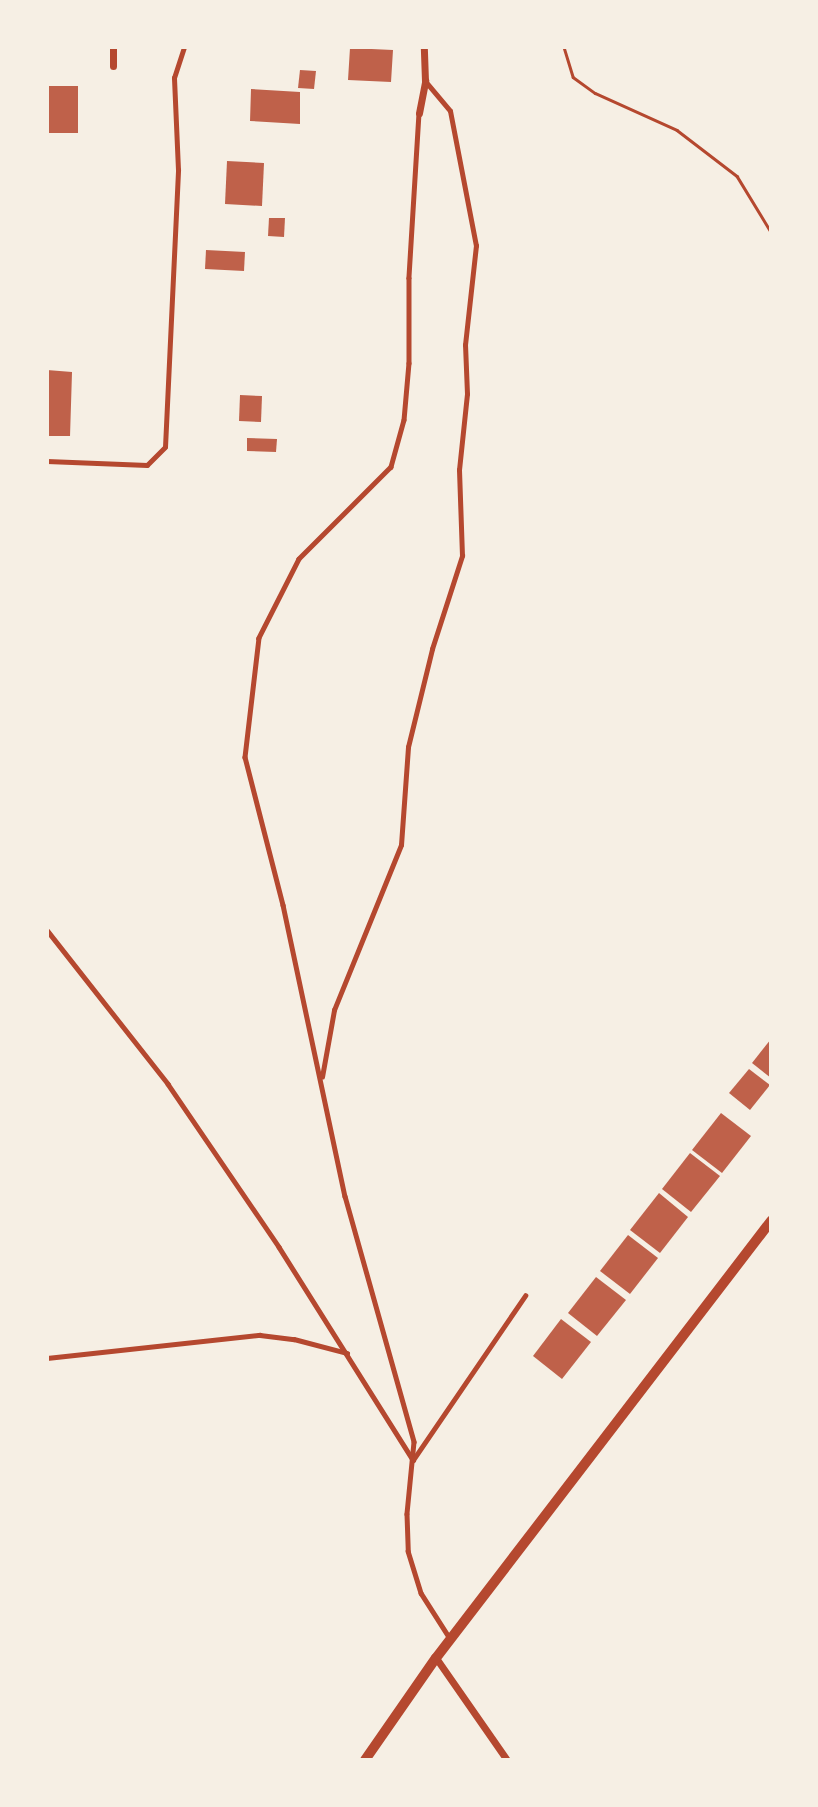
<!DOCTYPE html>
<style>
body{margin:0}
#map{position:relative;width:818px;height:1807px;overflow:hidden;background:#f6efe4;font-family:"PT Serif",serif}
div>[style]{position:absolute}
.building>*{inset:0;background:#bf614a}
.path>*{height:2.5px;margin:-1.25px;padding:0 1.25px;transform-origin:1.25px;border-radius:1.25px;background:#b5482f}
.service>*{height:4.5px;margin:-2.25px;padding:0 2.25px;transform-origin:2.25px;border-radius:2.25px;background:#b5482f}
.minor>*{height:7px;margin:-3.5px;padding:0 3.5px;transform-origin:3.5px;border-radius:3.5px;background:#b5482f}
.tertiary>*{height:10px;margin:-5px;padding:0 5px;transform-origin:5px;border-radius:5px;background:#b5482f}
span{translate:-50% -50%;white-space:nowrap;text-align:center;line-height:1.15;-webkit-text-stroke:7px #f6efe4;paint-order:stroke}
.frame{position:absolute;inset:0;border:49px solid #f6efe4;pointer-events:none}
</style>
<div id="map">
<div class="building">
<i style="clip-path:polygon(350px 48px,393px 50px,391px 82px,348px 80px)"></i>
<i style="clip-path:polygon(300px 70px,316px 71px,314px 89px,298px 88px)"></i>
<i style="clip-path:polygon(48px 86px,78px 86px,78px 133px,47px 133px)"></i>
<i style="clip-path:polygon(251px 89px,300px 92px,300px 124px,250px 121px)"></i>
<i style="clip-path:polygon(227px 161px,264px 163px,262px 206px,225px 204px)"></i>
<i style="clip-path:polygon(269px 218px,285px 218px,284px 237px,268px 236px)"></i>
<i style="clip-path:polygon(206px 250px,245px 252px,244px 271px,205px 269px)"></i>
<i style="clip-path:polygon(47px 370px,72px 372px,70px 436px,47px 436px)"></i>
<i style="clip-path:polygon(240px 395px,262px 396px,261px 422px,239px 421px)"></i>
<i style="clip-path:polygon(247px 438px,277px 439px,276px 452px,247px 451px)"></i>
<i style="clip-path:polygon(771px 1039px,771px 1078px,752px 1063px)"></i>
<i style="clip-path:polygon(749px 1069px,770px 1085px,750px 1110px,729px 1093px)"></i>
<i style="clip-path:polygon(721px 1113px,751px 1136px,722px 1173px,692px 1150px)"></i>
<i style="clip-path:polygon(690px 1153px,720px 1176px,691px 1212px,662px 1189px)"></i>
<i style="clip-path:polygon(659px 1193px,688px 1217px,660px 1253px,630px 1230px)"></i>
<i style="clip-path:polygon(628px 1235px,658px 1258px,630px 1294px,600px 1271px)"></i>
<i style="clip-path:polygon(596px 1277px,626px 1300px,597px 1336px,568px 1313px)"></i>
<i style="clip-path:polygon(561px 1319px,591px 1342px,562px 1379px,533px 1356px)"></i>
</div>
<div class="path">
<i style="left:564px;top:47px;width:31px;rotate:73deg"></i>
<i style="left:573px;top:77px;width:27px;rotate:36deg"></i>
<i style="left:595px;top:93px;width:90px;rotate:24.3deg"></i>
<i style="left:677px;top:130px;width:76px;rotate:37.5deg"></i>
<i style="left:737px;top:176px;width:66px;rotate:58.7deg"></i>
</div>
<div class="service">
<i style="left:419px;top:113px;width:165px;rotate:93.5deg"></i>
<i style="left:409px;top:278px;width:85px;rotate:90deg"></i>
<i style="left:409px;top:363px;width:57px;rotate:95deg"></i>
<i style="left:404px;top:420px;width:49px;rotate:105.5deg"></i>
<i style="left:391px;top:467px;width:130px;rotate:135deg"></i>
<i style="left:299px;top:559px;width:89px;rotate:116.9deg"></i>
<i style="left:259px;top:638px;width:120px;rotate:96.7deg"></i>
<i style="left:245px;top:757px;width:153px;rotate:75.6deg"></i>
<i style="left:283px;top:905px;width:298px;rotate:78deg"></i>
<i style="left:345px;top:1196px;width:255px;rotate:74.3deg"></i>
<i style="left:414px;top:1442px;width:72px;rotate:95.6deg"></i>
<i style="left:407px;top:1514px;width:37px;rotate:88deg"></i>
<i style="left:408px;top:1551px;width:44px;rotate:72.8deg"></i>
<i style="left:421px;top:1593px;width:52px;rotate:57.5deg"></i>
<i style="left:47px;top:461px;width:100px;rotate:2.3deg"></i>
<i style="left:147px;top:465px;width:25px;rotate:-45deg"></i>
<i style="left:165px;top:447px;width:277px;rotate:-87.3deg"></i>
<i style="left:178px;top:170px;width:92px;rotate:-92.5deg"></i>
<i style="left:174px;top:78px;width:33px;rotate:-72deg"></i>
<i style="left:47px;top:930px;width:196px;rotate:51.8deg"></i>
<i style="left:168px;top:1084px;width:197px;rotate:55.7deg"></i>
<i style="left:279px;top:1247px;width:252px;rotate:57.8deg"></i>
<i style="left:413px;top:1460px;width:199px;rotate:-55.7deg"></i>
<i style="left:322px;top:1077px;width:68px;rotate:-79.8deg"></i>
<i style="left:334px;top:1010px;width:178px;rotate:-67.9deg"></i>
<i style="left:401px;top:845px;width:98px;rotate:-85.9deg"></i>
<i style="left:408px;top:747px;width:101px;rotate:-76.2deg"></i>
<i style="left:432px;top:649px;width:98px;rotate:-72.1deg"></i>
<i style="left:462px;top:556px;width:86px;rotate:-92deg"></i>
<i style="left:459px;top:470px;width:76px;rotate:-84deg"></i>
<i style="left:467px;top:394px;width:49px;rotate:-92.3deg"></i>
<i style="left:465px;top:345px;width:100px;rotate:-83.7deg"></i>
<i style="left:476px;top:246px;width:137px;rotate:-100.9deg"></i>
<i style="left:450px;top:111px;width:39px;rotate:-130deg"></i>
<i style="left:47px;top:1358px;width:214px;rotate:-6.2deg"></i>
<i style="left:260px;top:1335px;width:34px;rotate:7deg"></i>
<i style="left:294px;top:1339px;width:55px;rotate:14.8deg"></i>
</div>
<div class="minor">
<i style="left:113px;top:66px;width:19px;rotate:-90deg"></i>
<i style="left:419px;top:113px;width:33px;rotate:-79deg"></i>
<i style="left:425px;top:81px;width:34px;rotate:-92deg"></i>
<i style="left:436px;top:1658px;width:124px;rotate:55.2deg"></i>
</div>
<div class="tertiary">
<i style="left:365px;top:1760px;width:124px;rotate:-55.2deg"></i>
<i style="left:436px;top:1658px;width:551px;rotate:-52.53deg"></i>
</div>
<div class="frame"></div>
</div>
